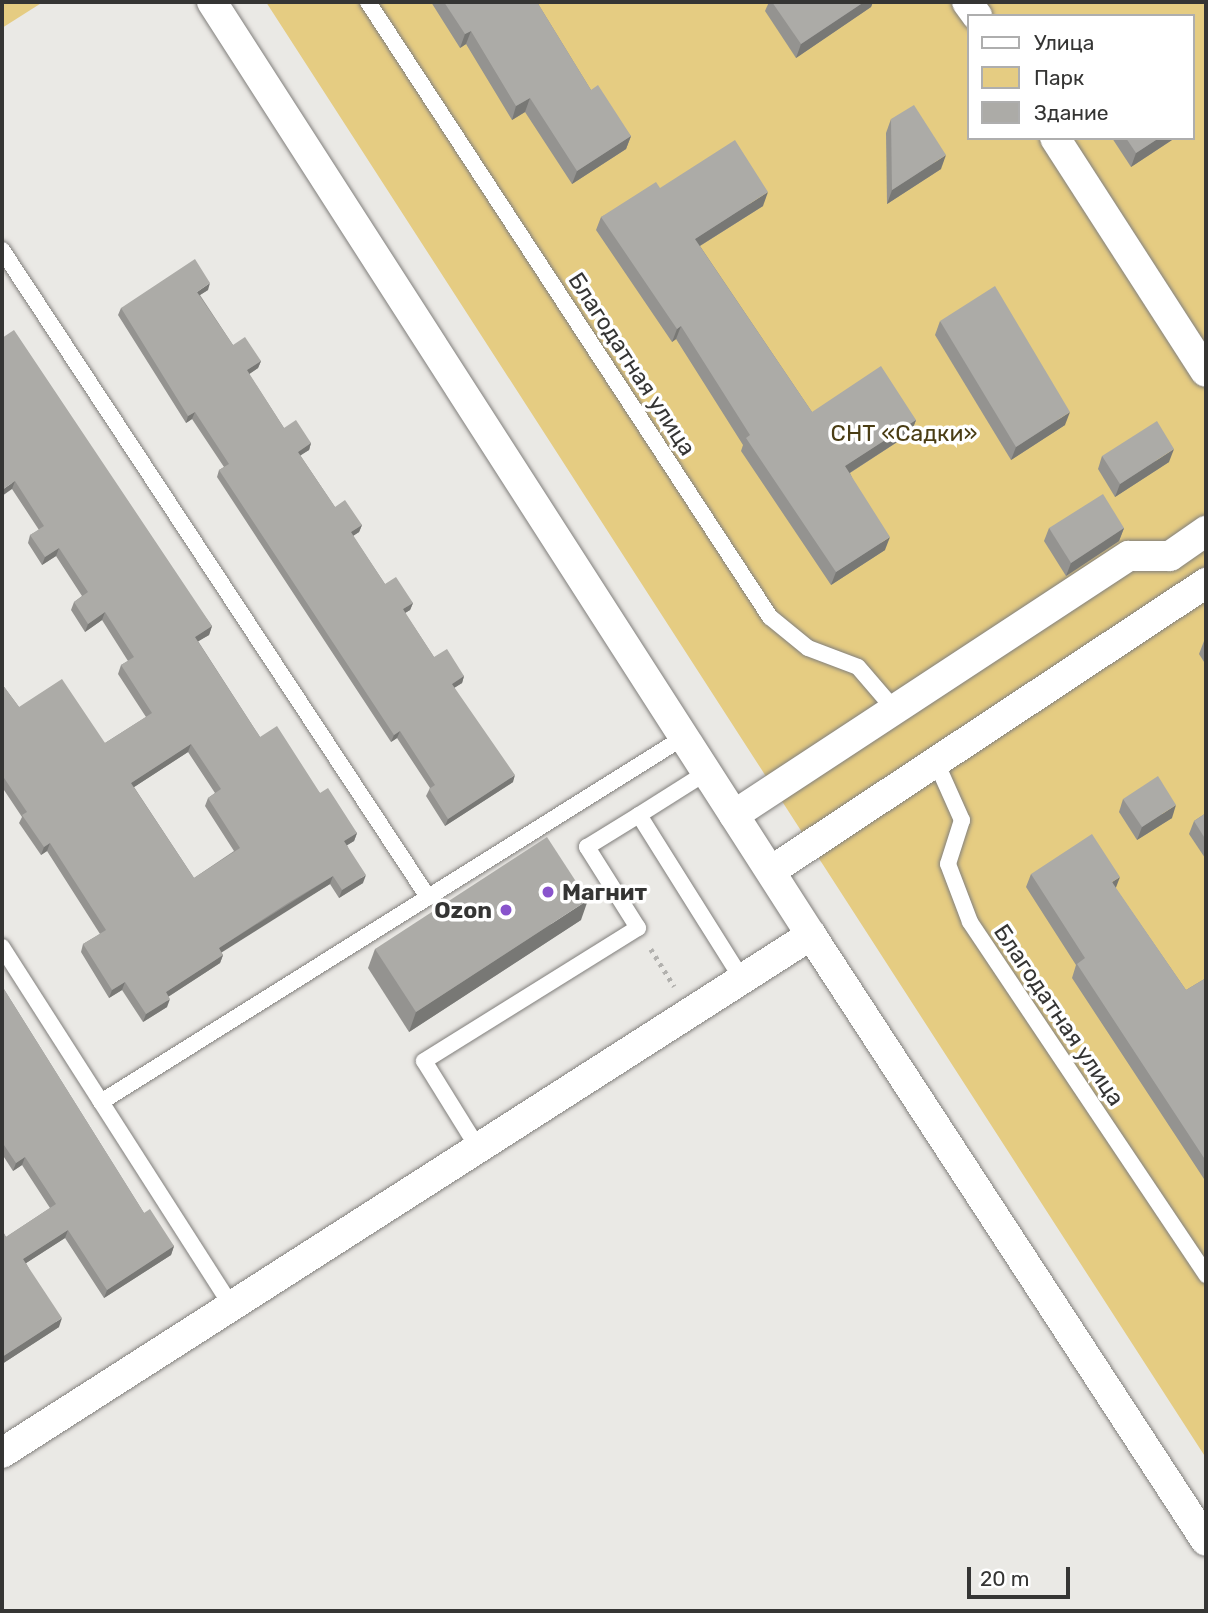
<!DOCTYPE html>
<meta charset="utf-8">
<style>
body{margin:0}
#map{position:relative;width:1208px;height:1613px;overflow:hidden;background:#eae9e5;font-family:Rubik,sans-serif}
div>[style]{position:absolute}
.green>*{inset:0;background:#e5cc82}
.path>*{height:4.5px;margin-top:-2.25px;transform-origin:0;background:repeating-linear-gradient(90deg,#b2b1ae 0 3.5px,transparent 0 8.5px)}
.roads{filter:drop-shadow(0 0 2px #817f7c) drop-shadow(0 0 2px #817f7c)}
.service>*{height:16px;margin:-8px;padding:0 8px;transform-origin:8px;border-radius:8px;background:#fff}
.minor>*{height:30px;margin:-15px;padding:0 15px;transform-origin:15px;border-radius:15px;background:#fff}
.wall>*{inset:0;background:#949390}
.shaded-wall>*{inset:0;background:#787875}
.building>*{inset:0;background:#acaba7}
.dots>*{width:19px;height:19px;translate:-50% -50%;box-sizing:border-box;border:4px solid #fff;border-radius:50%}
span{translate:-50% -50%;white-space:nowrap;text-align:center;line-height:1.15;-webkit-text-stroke:7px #fff;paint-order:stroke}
.street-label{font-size:23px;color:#353534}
.park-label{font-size:23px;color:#4a3d14}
.poi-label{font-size:23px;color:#353534;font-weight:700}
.left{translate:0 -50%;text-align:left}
.right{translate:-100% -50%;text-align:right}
.frame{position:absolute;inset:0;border:4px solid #353534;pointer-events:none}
.legend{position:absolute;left:967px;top:14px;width:228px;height:126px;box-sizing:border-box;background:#fff;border:2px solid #aeaeae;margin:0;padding:9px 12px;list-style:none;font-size:21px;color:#353534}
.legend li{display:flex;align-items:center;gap:14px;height:35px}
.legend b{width:35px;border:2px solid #aeaeae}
.scale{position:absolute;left:967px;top:1567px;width:103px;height:32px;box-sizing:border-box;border:4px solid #353534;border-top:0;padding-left:9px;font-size:21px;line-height:24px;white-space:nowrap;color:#353534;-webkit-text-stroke:5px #fff;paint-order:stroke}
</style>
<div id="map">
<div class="green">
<i style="clip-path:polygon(2px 2px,43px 2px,2px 28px)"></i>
<i style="clip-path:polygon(evenodd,266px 2px,1206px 2px,1206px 1458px,266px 2px,968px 16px,1192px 16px,1192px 138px,968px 138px,968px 16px)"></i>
</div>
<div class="path">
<i style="left:651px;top:949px;width:44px;rotate:58.1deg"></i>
</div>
<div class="roads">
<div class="service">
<i style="left:368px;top:2px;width:735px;rotate:56.83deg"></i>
<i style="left:770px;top:617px;width:49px;rotate:39.2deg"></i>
<i style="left:808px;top:648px;width:53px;rotate:20.8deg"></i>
<i style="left:858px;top:667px;width:57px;rotate:49.3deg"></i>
<i style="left:2px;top:250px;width:775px;rotate:56.64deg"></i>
<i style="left:936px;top:762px;width:64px;rotate:65.9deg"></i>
<i style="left:962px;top:820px;width:46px;rotate:107.7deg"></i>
<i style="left:948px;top:864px;width:62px;rotate:69.2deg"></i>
<i style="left:970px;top:922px;width:425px;rotate:56.2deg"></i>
<i style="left:639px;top:815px;width:80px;rotate:-32.3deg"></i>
<i style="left:2px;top:947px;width:426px;rotate:57.4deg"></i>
<i style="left:101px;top:1102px;width:688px;rotate:-32.05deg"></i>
<i style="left:478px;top:1148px;width:102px;rotate:-121.8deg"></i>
<i style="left:424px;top:1061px;width:252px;rotate:-31.9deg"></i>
<i style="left:638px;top:928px;width:96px;rotate:-122.2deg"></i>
<i style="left:587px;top:847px;width:61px;rotate:-31.6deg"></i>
<i style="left:639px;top:815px;width:194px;rotate:57.9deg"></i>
</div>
<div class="minor">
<i style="left:212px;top:2px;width:1109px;rotate:57.3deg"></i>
<i style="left:811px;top:935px;width:723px;rotate:56.9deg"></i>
<i style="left:967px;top:2px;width:17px;rotate:54deg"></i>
<i style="left:1055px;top:138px;width:278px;rotate:57.2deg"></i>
<i style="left:734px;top:815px;width:472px;rotate:-33.3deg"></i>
<i style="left:1129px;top:556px;width:41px"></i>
<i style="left:1170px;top:556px;width:44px;rotate:-34.8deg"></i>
<i style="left:771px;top:871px;width:522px;rotate:-33.51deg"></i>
<i style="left:2px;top:1453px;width:961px;rotate:-32.63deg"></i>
</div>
</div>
<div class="wall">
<i style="clip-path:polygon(431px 2px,537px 2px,591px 90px,631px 136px,626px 149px,572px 184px,525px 112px,512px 120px,466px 44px,460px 48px)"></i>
<i style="clip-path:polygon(769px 2px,873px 2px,871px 7px,796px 58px,765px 11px)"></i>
<i style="clip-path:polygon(891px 119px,941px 169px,887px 204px,886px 133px)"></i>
<i style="clip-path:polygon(1112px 138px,1175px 138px,1131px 167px)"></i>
<i style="clip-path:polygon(660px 188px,763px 206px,700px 246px,812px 412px,916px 420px,911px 433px,850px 473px,885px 550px,831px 585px,741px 451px,743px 445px,676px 339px,672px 342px,596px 230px,601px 217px)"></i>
<i style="clip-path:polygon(208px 290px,200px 295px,233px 345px,261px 361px,258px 368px,249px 374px,284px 428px,311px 443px,309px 450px,300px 455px,335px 507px,362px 525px,359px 532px,353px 536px,385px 584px,413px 603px,410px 610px,405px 613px,434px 657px,464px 676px,462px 683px,454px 688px,513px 782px,445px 826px,426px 796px,430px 788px,397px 738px,391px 742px,217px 477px,219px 470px,224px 467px,192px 419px,186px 423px,118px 315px,121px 308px)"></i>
<i style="clip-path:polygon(940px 321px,1065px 425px,1011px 460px,935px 335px)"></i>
<i style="clip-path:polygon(evenodd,2px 338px,212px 626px,209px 635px,198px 641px,260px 737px,320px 793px,357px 833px,354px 841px,347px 845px,363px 883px,339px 898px,330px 884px,285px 911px,221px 952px,223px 955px,220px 963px,168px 997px,167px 1007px,143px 1022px,122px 990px,109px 998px,81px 952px,83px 944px,100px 934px,47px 851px,41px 855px,19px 823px,22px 817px,2px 787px,2px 684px,19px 707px,105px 743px,146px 717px,118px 674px,121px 665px,128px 661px,102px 620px,85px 632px,71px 610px,74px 602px,82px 596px,56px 556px,42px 565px,28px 543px,30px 535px,39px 530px,12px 489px,2px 338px,188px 752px,215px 793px,208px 798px,205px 806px,234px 851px,194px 878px,134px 787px,188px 752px)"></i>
<i style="clip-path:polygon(1102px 456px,1169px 462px,1115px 497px,1098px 469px)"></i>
<i style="clip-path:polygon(1049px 528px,1124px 528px,1119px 541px,1066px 576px,1044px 541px)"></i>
<i style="clip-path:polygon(1206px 639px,1206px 665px,1199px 654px,1204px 641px)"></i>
<i style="clip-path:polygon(1123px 799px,1172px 818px,1137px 840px,1119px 812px)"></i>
<i style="clip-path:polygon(1206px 813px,1206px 857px,1205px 858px,1189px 834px,1194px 821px)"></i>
<i style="clip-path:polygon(1031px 874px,1116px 889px,1186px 990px,1206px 978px,1206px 1182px,1072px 978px,1076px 965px,1026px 887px)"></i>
<i style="clip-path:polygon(581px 920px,409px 1032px,368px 968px,375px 949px)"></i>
<i style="clip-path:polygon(2px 986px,144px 1213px,174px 1246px,171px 1255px,104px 1298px,65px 1238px,26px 1263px,59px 1327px,2px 1364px,2px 1230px,6px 1237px,50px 1208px,22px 1165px,13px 1171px,2px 1154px)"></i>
</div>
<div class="shaded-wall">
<i style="clip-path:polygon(864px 2px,873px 2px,871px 7px,796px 58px,801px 44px)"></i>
<i style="clip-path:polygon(471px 31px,466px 44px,460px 48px,465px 34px)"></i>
<i style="clip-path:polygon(530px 98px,525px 112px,512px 120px,516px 106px)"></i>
<i style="clip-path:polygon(631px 136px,626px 149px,572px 184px,577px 171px)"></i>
<i style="clip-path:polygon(1159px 138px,1175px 138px,1131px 167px,1136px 153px)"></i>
<i style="clip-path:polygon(946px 155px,941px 169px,887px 204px,892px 190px)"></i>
<i style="clip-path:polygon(768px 192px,763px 206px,690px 252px,695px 239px)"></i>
<i style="clip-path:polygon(210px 283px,208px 290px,195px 298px,197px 292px)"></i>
<i style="clip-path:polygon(681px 326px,676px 339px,672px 342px,677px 329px)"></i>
<i style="clip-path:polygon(261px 361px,258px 368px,245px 377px,247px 370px)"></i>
<i style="clip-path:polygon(195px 412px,192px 419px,186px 423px,188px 416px)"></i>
<i style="clip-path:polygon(1070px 412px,1065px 425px,1011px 460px,1016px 447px)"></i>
<i style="clip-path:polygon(916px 420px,911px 433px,840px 479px,845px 466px)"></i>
<i style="clip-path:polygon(311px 443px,309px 450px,295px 459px,298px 452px)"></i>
<i style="clip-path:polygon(1174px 449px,1169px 462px,1115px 497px,1120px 484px)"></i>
<i style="clip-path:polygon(15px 481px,12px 489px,2px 496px,2px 490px)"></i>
<i style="clip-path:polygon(362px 525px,359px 532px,348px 539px,351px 532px)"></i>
<i style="clip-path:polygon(1124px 528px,1119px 541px,1066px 576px,1071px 563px)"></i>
<i style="clip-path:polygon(890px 537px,885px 550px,831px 585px,836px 572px)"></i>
<i style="clip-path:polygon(59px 548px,56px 556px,42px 565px,45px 557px)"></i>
<i style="clip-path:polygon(413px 603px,410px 610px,400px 616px,403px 609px)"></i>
<i style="clip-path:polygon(105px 612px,102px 620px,85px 632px,88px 624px)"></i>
<i style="clip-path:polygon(212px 626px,209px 635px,192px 645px,195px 637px)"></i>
<i style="clip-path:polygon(464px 676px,462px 683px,449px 691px,452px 684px)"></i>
<i style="clip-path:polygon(400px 731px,397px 738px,391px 742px,394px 735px)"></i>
<i style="clip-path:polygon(191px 744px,188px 752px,128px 791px,131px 783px)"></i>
<i style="clip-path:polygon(515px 775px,513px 782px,445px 826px,448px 819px)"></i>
<i style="clip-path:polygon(1176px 805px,1172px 818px,1137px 840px,1142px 827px)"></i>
<i style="clip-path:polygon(357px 833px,354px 841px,341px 849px,344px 841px)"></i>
<i style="clip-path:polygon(50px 843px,47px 851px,41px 855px,44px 847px)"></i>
<i style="clip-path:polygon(366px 875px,363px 883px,339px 898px,342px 890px)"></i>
<i style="clip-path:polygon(333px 876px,330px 884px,216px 956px,219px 948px)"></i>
<i style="clip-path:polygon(1120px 877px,1115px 890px,1112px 882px)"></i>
<i style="clip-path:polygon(588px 900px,581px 920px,409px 1032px,416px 1012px)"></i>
<i style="clip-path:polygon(223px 955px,220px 963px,163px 1000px,166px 992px)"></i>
<i style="clip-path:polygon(125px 982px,122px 990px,109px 998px,112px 990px)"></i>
<i style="clip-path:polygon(170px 999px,167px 1007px,143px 1022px,146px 1014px)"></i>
<i style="clip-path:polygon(25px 1157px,22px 1165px,13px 1171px,16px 1163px)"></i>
<i style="clip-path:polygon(68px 1230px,65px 1238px,20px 1267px,23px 1259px)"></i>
<i style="clip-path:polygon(174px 1246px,171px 1255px,104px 1298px,107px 1290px)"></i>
<i style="clip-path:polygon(62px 1318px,59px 1327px,2px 1364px,2px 1357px)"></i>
</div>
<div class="building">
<i style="clip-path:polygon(444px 2px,537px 2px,591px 90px,598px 85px,631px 136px,577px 171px,530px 98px,516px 106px,471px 31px,465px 34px)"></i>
<i style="clip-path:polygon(772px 2px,864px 2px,801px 44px)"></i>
<i style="clip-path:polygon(914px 105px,946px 155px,892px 190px,891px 119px)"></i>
<i style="clip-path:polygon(1126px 138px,1159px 138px,1136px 153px)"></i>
<i style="clip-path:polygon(735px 140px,768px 192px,695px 239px,812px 412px,881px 366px,916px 420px,845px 466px,890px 537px,836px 572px,746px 438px,750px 435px,681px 326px,677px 329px,601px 217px,656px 182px,660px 188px)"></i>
<i style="clip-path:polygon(195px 259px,210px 283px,197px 292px,233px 345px,245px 337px,261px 361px,247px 370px,284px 428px,296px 420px,311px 443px,298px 452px,335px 507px,345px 500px,362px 525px,351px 532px,385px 584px,396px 577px,413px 603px,403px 609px,434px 657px,447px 649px,464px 676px,452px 684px,515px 775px,448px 819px,429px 789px,435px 785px,400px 731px,394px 735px,219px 470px,229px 464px,195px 412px,188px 416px,121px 308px)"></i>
<i style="clip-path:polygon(995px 286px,1070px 412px,1016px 447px,940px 321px)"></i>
<i style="clip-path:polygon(evenodd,14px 330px,212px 626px,195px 637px,260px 737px,277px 726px,320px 793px,328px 788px,357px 833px,344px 841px,366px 875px,342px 890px,333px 876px,288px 903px,219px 948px,223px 955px,166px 992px,170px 999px,146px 1014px,125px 982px,112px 990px,83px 944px,106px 930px,50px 843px,44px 847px,22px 815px,27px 812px,2px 775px,2px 684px,19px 707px,62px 679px,105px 743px,152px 713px,121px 665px,134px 657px,105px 612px,88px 624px,74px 602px,88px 592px,59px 548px,45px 557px,30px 535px,44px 526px,15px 481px,2px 490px,2px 338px,14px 330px,191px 744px,221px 789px,208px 798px,240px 848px,194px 878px,131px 783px,191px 744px)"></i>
<i style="clip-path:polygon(1157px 421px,1174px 449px,1120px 484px,1102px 456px)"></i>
<i style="clip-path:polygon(1103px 494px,1124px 528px,1071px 563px,1049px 528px)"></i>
<i style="clip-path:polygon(1158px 776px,1176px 805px,1142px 827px,1123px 799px)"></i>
<i style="clip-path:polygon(1206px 813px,1206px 840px,1194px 821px)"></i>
<i style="clip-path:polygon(1092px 834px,1120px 877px,1112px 882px,1186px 990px,1206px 978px,1206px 1161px,1077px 964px,1085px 958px,1031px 874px)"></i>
<i style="clip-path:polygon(547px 837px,588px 900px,416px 1012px,375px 949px)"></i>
<i style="clip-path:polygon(2px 986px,144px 1213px,150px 1209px,174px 1246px,107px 1290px,68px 1230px,23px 1259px,62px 1318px,2px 1357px,2px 1230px,6px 1237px,56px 1204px,25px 1157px,16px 1163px,2px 1142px)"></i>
</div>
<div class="dots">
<i style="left:548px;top:892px;background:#8954cc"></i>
<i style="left:506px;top:910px;background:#8954cc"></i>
</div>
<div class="street-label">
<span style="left:632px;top:364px;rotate:57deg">Благодатная улица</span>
<span style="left:1059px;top:1015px;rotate:56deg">Благодатная улица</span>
</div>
<div class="park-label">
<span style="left:904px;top:433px">СНТ «Садки»</span>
</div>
<div class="poi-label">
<span class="left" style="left:562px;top:892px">Магнит</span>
<span class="right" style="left:492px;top:910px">Ozon</span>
</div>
<div class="frame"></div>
<ul class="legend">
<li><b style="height:9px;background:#fff"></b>Улица</li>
<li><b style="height:19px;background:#e5cc82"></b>Парк</li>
<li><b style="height:19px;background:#acaba7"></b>Здание</li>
</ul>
<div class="scale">20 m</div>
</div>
